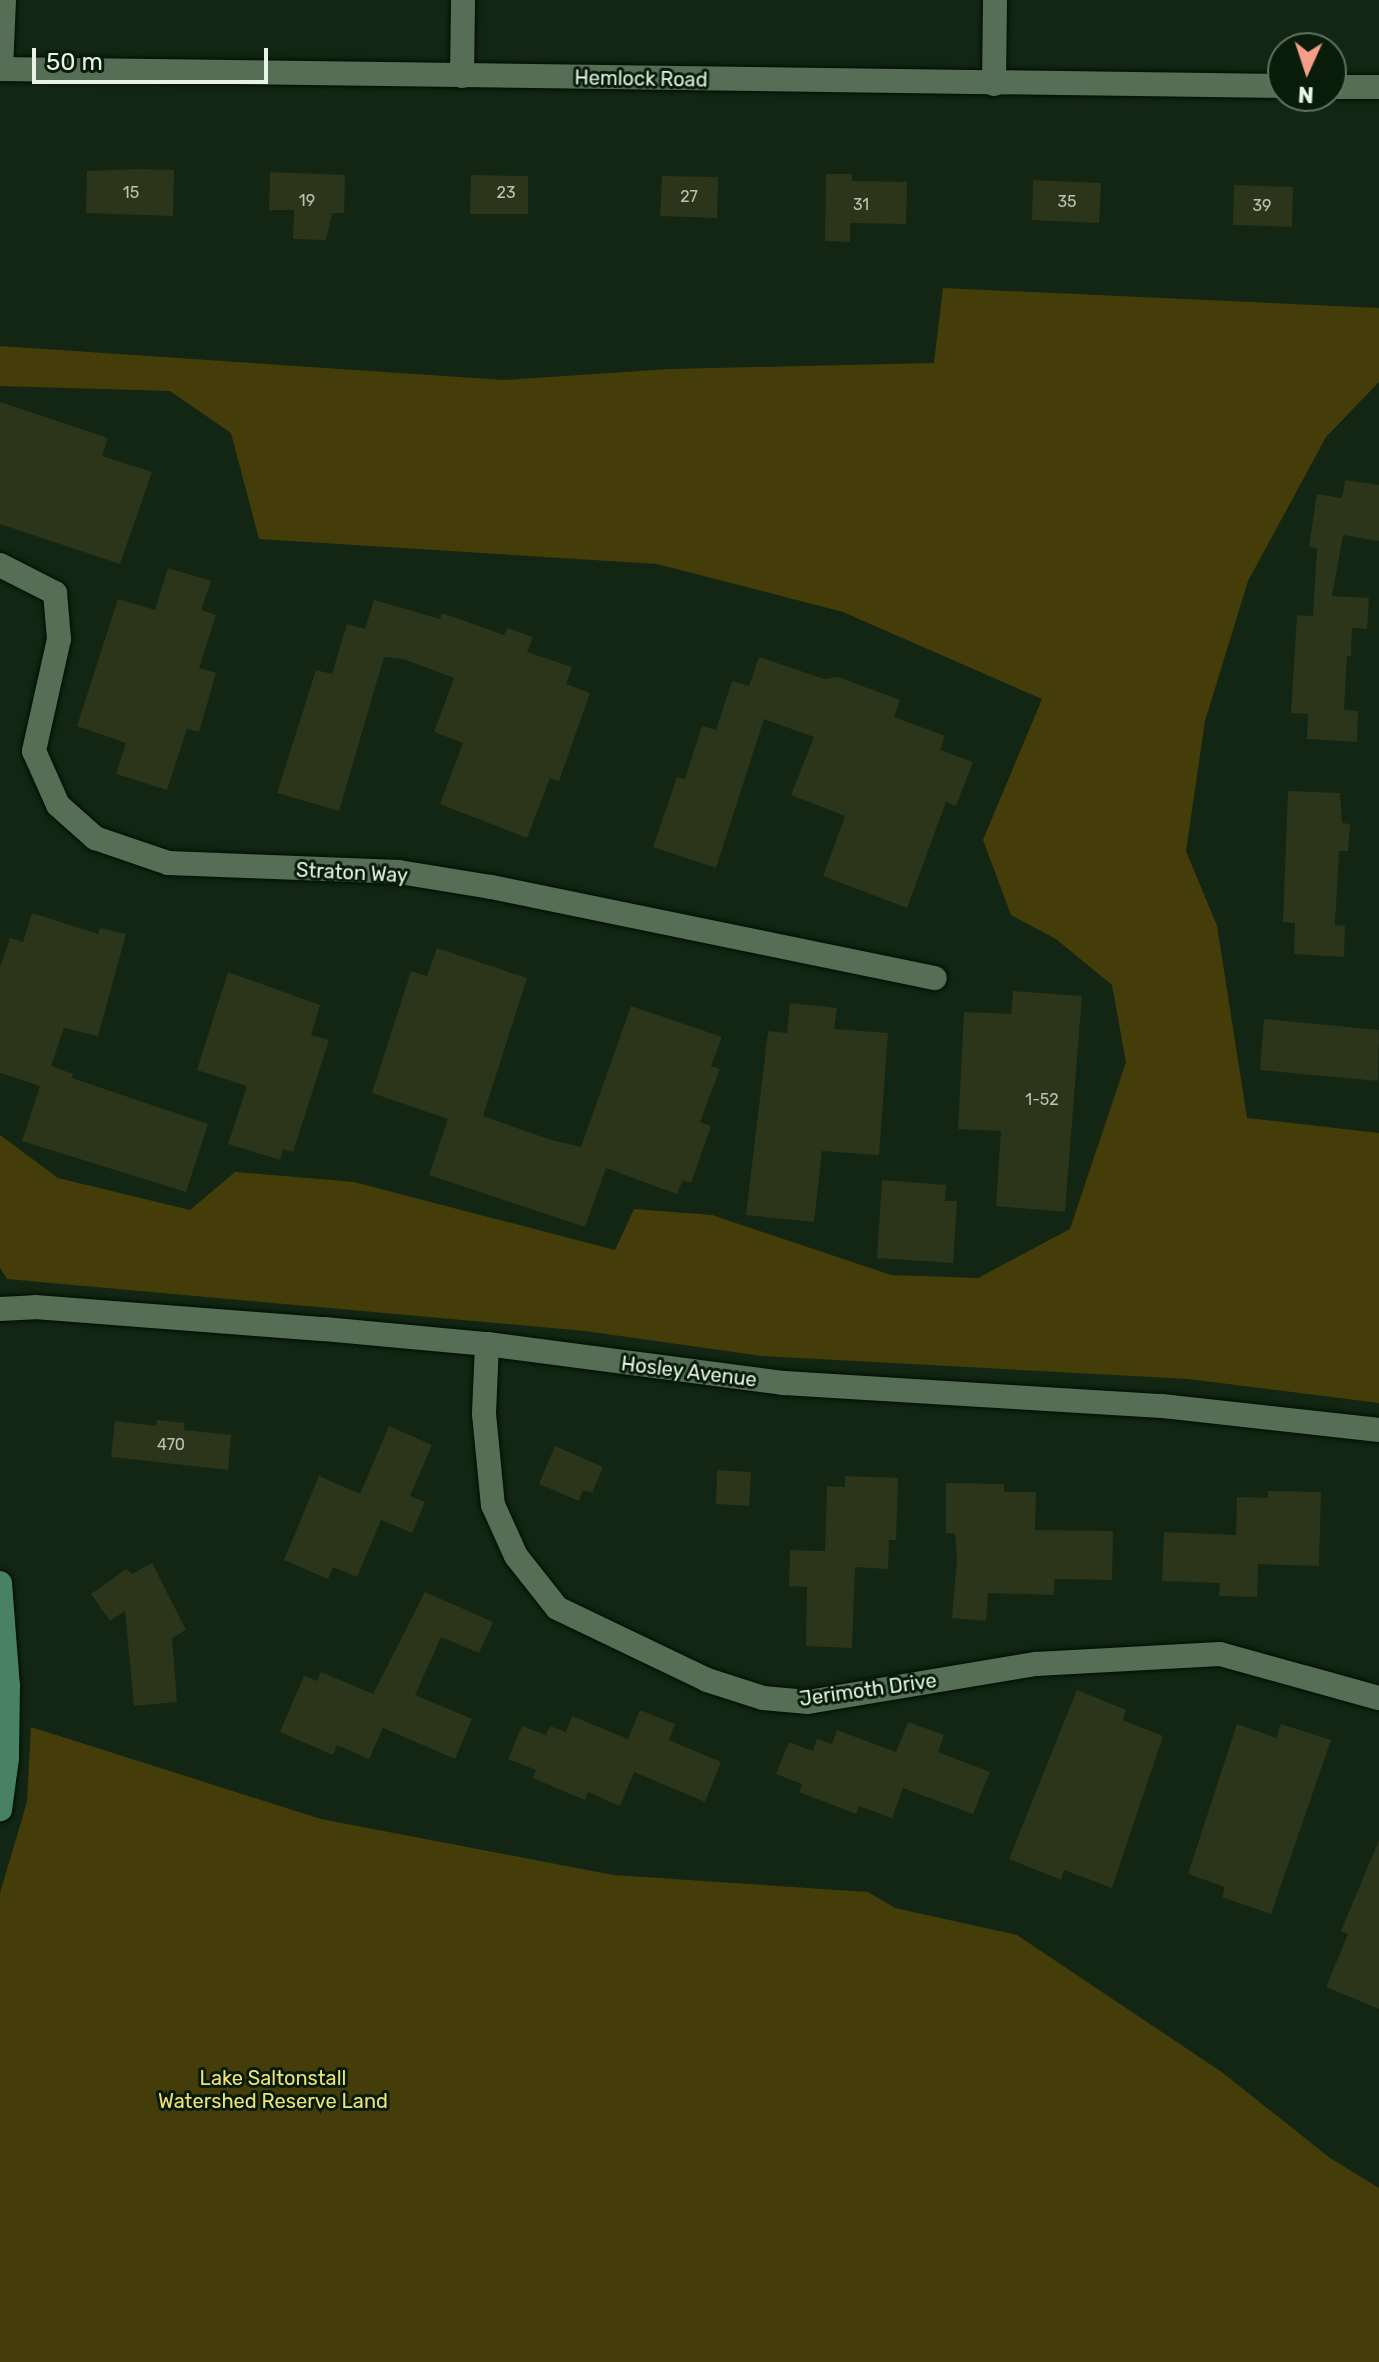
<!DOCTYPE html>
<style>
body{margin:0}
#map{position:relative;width:1379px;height:2362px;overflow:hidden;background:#122613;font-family:Rubik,sans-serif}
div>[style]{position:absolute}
.green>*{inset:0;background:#443d0a}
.building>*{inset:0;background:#2c341a}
.roads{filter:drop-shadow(0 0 2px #000f01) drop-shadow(0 0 2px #000f01)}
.minor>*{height:24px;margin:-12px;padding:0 12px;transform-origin:12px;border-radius:12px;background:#566d56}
.secondary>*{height:24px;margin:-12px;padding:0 12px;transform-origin:12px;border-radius:12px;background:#488164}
span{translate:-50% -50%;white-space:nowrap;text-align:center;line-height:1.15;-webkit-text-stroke:6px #081c09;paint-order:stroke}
.number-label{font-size:16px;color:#b8c3b3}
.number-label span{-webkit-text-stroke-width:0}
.street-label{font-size:20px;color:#e6f3e6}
.park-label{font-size:20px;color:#f0e17a}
.north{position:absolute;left:1267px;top:32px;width:80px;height:80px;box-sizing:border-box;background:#081c09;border:2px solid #617261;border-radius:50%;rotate:183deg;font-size:22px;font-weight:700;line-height:32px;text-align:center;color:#e6f3e6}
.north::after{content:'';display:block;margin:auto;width:28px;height:36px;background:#f49e87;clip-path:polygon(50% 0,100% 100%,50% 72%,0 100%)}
.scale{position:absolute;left:32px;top:48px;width:236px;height:36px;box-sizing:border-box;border:4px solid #e6f3e6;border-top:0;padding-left:10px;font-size:24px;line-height:28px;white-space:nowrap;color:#e6f3e6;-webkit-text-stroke:6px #081c09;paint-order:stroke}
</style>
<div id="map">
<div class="green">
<i style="clip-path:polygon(943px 288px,1379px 308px,1379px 382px,1326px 437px,1248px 581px,1205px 721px,1186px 851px,1217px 926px,1247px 1118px,1379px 1133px,1379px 1403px,1188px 1379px,762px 1356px,585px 1331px,7px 1279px,0 1268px,0 1135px,58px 1178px,190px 1210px,235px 1172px,354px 1182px,615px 1250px,634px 1209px,712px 1215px,891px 1275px,978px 1278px,1070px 1229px,1126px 1062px,1112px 985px,1056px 939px,1011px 915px,983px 840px,1042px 699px,843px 612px,657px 564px,259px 539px,231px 433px,170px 391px,0 386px,0 346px,504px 380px,670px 369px,934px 363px)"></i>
<i style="clip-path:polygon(31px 1727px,321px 1819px,613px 1875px,868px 1892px,895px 1908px,1017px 1935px,1223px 2073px,1330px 2158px,1379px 2188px,1379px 2362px,0 2362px,0 1893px,27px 1802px)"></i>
</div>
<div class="building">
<i style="clip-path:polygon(138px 169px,174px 170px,173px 216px,86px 213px,87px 171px)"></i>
<i style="clip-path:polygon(270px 172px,345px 175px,344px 213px,332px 213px,326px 240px,293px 239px,294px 210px,269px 210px)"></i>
<i style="clip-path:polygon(826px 174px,852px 174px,852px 181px,907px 182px,906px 224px,850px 223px,850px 242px,825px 241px)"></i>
<i style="clip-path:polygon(471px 175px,528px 176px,528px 214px,470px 214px)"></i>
<i style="clip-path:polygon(662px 176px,718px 177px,717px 218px,660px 216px)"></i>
<i style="clip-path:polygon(1033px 180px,1101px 183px,1099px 223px,1032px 220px)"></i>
<i style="clip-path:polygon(1234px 185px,1293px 187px,1292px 227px,1233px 225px)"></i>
<i style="clip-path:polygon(0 402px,108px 438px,102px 456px,152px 472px,120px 564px,0 524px)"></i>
<i style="clip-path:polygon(1345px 480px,1379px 485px,1379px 541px,1343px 535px,1332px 596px,1369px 598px,1367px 629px,1352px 628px,1351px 656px,1347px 656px,1344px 710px,1358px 711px,1357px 742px,1307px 739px,1308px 714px,1291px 713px,1297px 615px,1313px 616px,1317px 548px,1309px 547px,1317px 494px,1342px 498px)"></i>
<i style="clip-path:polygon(168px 568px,211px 581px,201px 610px,216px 615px,199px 668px,216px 673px,199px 732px,187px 729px,167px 790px,116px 774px,126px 743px,77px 726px,118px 599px,155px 610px)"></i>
<i style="clip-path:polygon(374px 600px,440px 619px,442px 613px,504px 635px,507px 628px,533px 637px,527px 652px,572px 667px,566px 684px,590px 693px,559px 781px,550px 778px,527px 838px,440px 804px,463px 743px,434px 732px,454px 678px,403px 659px,384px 657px,339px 811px,277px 793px,316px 670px,332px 674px,347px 624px,365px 629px)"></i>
<i style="clip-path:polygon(759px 657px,824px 679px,838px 677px,900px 700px,894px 717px,945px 736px,940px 750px,973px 762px,956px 806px,946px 802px,907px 908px,823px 876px,845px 816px,791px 795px,814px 737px,764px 719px,716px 868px,653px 847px,677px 777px,685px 779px,702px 726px,716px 730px,732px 681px,749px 686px)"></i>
<i style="clip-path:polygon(1288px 791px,1340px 793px,1342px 823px,1350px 824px,1348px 851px,1339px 851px,1335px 925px,1345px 926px,1344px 957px,1294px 954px,1295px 923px,1283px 922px)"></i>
<i style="clip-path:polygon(32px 913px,98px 934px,100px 928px,126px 934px,98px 1036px,64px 1028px,51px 1066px,73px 1074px,72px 1078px,208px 1124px,186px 1192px,22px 1141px,40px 1086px,0 1073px,0 967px,10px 938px,23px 942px)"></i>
<i style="clip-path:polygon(437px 948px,527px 978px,483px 1116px,548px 1139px,581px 1147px,631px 1006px,722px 1037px,711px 1066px,720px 1069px,700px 1122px,711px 1126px,691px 1183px,683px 1180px,677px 1194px,606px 1168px,585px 1227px,429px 1175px,448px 1119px,372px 1093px,411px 971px,427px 976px)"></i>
<i style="clip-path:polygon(228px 972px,320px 1005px,311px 1035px,329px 1040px,293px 1152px,283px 1149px,280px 1160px,228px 1144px,247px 1086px,197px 1070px)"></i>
<i style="clip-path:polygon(1013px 991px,1082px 996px,1065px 1212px,996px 1206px,1001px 1131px,958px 1129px,964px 1012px,1011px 1014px)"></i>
<i style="clip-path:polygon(790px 1003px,837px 1008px,834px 1029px,888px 1033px,879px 1155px,822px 1151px,814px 1222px,746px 1215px,768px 1031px,787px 1033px)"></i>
<i style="clip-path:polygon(1264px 1019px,1379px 1030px,1378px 1081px,1260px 1070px)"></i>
<i style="clip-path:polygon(882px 1180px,946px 1185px,945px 1201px,957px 1201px,953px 1263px,877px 1258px)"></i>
<i style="clip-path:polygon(157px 1420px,185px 1423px,184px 1430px,231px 1435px,228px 1470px,111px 1457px,115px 1421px,156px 1426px)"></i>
<i style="clip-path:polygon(389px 1426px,432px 1445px,410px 1496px,425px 1502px,412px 1533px,381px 1520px,357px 1577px,333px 1567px,328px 1579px,284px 1560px,319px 1476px,360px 1494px)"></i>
<i style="clip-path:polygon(555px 1446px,603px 1467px,592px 1493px,583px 1490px,579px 1501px,539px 1484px)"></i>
<i style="clip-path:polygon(717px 1470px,751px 1472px,749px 1506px,716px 1504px)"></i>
<i style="clip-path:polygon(845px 1476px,898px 1478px,896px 1540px,889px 1540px,888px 1569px,855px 1567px,852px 1648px,806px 1646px,807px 1587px,789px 1586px,790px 1550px,825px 1551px,827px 1486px,845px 1487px)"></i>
<i style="clip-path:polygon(946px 1483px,1004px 1484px,1004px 1492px,1036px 1492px,1035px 1530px,1113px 1531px,1112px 1580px,1054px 1579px,1054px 1595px,988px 1593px,986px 1621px,952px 1618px,957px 1558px,955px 1534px,946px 1533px)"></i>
<i style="clip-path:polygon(1268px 1491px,1321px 1492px,1319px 1566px,1258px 1564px,1257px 1597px,1219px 1596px,1220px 1583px,1162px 1581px,1164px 1532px,1236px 1535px,1237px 1497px,1268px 1498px)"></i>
<i style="clip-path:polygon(152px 1563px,186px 1630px,172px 1638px,177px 1702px,134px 1706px,125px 1611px,110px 1621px,91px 1594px,126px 1569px,132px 1574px)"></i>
<i style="clip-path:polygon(425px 1592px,493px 1622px,479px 1653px,441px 1637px,415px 1695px,472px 1719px,455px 1759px,383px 1728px,369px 1759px,337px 1745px,333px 1755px,280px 1732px,304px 1676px,317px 1681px,321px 1672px,373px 1694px)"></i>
<i style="clip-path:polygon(1077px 1690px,1126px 1710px,1123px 1720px,1163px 1736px,1112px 1888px,1064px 1870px,1061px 1880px,1009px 1859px)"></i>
<i style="clip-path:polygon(640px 1710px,675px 1724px,669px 1740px,721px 1762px,705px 1802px,634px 1772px,620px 1806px,588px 1792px,585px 1800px,533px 1778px,536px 1770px,508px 1759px,522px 1726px,546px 1735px,550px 1726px,566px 1732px,572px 1716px,628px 1739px)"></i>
<i style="clip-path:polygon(908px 1722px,944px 1735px,938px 1752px,990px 1772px,973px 1814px,903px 1788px,892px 1818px,859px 1806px,856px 1814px,799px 1792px,802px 1784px,776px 1774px,789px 1742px,813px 1751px,817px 1739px,832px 1744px,837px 1730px,896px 1752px)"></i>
<i style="clip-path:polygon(1237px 1724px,1276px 1738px,1281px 1724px,1331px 1740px,1271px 1914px,1222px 1897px,1225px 1887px,1188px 1874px)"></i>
<i style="clip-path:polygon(1379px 1840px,1379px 2009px,1326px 1987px,1348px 1934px,1341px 1931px)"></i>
</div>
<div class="roads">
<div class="minor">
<i style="left:0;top:69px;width:1283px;rotate:0.76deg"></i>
<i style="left:1px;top:69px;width:69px;rotate:-87.5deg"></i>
<i style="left:462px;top:76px;width:76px;rotate:-89.2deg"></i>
<i style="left:994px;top:84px;width:84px;rotate:-89.3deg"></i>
<i style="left:1331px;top:87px;width:48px"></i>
<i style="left:0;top:565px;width:62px;rotate:27deg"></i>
<i style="left:55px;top:593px;width:46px;rotate:85deg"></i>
<i style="left:59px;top:639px;width:115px;rotate:102.6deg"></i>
<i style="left:34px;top:751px;width:59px;rotate:66deg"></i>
<i style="left:58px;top:805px;width:50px;rotate:41.7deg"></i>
<i style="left:95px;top:838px;width:77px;rotate:18.9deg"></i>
<i style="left:168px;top:863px;width:231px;rotate:2.2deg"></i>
<i style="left:399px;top:872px;width:93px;rotate:9.3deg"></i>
<i style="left:491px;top:887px;width:453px;rotate:11.6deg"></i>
<i style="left:0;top:1309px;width:35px;rotate:-3deg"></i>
<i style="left:35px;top:1307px;width:290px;rotate:4.4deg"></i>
<i style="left:324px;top:1329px;width:164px;rotate:5.3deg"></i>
<i style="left:487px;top:1344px;width:300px;rotate:7.5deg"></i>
<i style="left:784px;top:1383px;width:379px;rotate:3.5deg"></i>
<i style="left:1162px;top:1406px;width:218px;rotate:6.3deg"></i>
<i style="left:487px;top:1344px;width:70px;rotate:92.5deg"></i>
<i style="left:484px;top:1414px;width:91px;rotate:84.4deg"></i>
<i style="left:493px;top:1505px;width:56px;rotate:65.7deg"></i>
<i style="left:516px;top:1556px;width:66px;rotate:51.7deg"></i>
<i style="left:557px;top:1608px;width:166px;rotate:25.6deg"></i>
<i style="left:707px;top:1680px;width:59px;rotate:17.8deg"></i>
<i style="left:763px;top:1698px;width:45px;rotate:5.1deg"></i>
<i style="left:808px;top:1702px;width:231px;rotate:-9.5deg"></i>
<i style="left:1036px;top:1664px;width:184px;rotate:-3.1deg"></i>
<i style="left:1220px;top:1654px;width:165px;rotate:15.5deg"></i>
</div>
<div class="secondary">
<i style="left:0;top:1583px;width:103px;rotate:85.6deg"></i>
<i style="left:8px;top:1686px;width:72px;rotate:90.8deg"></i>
<i style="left:7px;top:1758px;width:52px;rotate:97.7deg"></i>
</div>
</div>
<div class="number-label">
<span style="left:131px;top:193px">15</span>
<span style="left:506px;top:193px">23</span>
<span style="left:689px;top:197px">27</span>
<span style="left:307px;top:201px">19</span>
<span style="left:1067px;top:202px">35</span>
<span style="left:861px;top:205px">31</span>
<span style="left:1262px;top:206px">39</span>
<span style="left:1042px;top:1100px">1-52</span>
<span style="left:171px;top:1445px">470</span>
</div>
<div class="street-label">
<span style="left:641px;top:79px;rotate:1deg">Hemlock Road</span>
<span style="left:352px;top:873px;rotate:3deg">Straton Way</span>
<span style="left:689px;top:1372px;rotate:7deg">Hosley Avenue</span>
<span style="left:868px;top:1690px;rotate:-8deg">Jerimoth Drive</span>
</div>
<div class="park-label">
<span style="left:273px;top:2090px">Lake Saltonstall<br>Watershed Reserve Land</span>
</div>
<div class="north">N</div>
<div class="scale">50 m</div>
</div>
